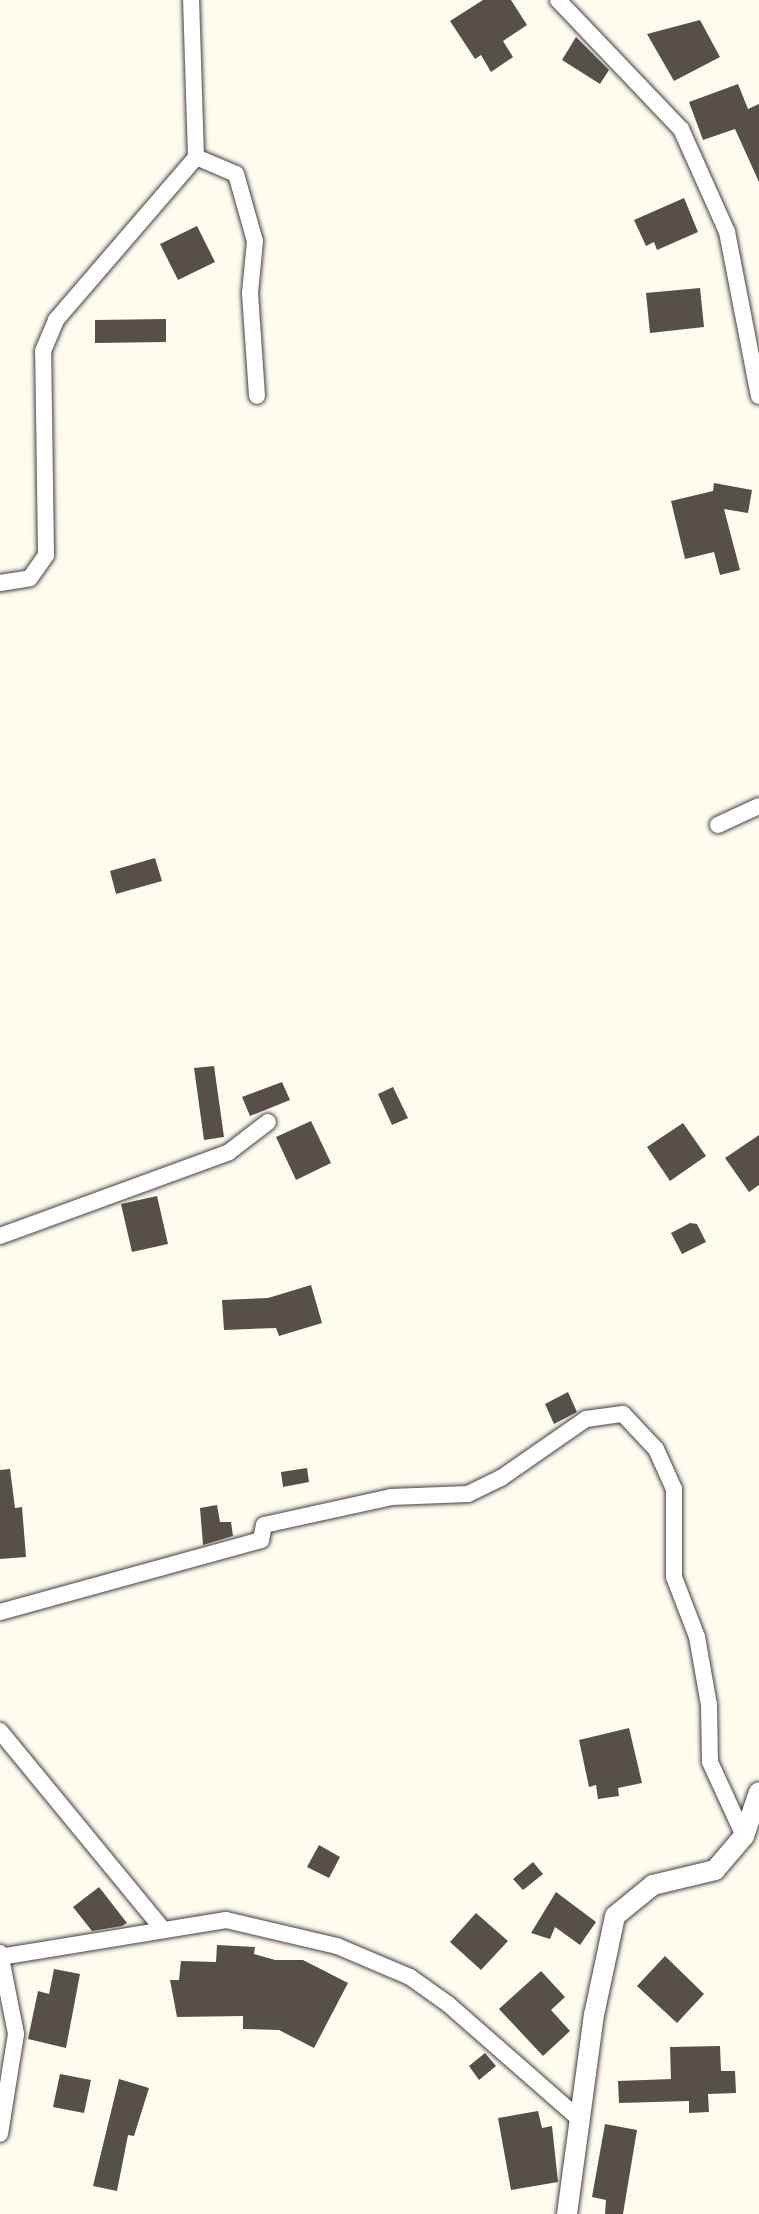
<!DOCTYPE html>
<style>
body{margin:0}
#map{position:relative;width:759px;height:2214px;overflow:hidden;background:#fffcef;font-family:Bitter,serif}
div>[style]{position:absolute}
.building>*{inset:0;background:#574f4a}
.roads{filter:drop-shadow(0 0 2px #414141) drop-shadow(0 0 2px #414141)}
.minor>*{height:16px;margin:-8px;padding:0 8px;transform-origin:8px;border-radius:8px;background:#fff}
.tertiary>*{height:20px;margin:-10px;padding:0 10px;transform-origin:10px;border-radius:10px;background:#fff}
span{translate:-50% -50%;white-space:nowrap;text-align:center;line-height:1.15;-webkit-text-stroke:8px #fff;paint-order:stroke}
</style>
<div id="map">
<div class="building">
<i style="clip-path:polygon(483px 0,511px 0,527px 25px,503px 41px,513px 57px,491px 72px,481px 55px,475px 59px,450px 21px)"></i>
<i style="clip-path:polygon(700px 20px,720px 57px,674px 81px,647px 34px)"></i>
<i style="clip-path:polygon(576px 37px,609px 70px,600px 84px,562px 60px)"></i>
<i style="clip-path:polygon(738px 84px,748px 109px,759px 104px,759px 182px,735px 129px,703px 140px,689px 102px)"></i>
<i style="clip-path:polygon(684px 198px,698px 232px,657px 250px,654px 242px,646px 246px,634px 220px)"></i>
<i style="clip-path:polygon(197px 226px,215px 262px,178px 280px,160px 244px)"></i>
<i style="clip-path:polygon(700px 288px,704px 327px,650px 333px,646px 293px)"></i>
<i style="clip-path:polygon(166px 319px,166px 342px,95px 343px,95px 320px)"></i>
<i style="clip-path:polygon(714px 483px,752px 490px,748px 513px,724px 509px,740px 570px,720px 575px,714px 552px,685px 559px,671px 501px,713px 491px)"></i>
<i style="clip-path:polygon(155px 858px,162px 881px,116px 894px,110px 871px)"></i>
<i style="clip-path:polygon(214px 1066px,224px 1137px,204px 1140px,194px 1068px)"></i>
<i style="clip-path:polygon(282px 1082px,290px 1100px,250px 1116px,242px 1097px)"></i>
<i style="clip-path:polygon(393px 1087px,408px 1118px,392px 1125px,378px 1094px)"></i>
<i style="clip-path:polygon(311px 1121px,331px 1163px,296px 1180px,276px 1137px)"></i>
<i style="clip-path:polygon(683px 1123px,706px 1156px,670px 1181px,647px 1147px)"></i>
<i style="clip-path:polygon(759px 1135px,759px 1185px,749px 1192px,725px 1158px)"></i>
<i style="clip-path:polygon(157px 1196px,168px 1244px,132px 1252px,121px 1204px)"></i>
<i style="clip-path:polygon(690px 1223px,697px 1224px,706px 1242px,682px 1254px,671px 1233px)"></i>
<i style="clip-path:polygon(311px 1285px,322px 1323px,279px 1336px,276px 1328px,224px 1330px,222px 1300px,268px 1298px)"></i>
<i style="clip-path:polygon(568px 1392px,577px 1412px,554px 1424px,545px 1404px)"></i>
<i style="clip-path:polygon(307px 1468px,309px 1482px,283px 1487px,281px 1472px)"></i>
<i style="clip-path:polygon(10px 1469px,15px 1508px,22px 1507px,26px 1557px,0 1559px,0 1470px)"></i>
<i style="clip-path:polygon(217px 1505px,220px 1522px,231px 1522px,233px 1536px,203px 1545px,200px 1508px)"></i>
<i style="clip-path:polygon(629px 1728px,642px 1783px,618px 1788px,619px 1796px,598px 1799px,596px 1785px,589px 1787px,579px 1740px)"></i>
<i style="clip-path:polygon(319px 1845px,340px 1857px,329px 1878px,307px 1867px)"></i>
<i style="clip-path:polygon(533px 1862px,543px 1874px,523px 1890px,513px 1879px)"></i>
<i style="clip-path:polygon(99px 1887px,127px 1923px,122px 1926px,92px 1931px,73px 1907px)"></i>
<i style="clip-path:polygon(556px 1892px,596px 1922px,580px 1945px,555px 1927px,550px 1939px,531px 1933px)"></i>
<i style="clip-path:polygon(476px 1913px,508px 1941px,481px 1970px,450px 1942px)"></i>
<i style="clip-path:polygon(217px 1945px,255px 1947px,254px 1954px,275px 1960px,303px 1960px,348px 1983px,314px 2048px,279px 2030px,243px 2029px,243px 2016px,177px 2017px,170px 1980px,179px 1980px,181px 1961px,216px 1962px)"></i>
<i style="clip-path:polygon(665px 1956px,704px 1994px,677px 2023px,637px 1986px)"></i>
<i style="clip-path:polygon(54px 1969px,80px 1974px,66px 2048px,28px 2039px,38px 1991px,49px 1994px)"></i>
<i style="clip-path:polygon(541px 1971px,565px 1997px,551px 2010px,570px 2031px,543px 2056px,499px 2009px)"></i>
<i style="clip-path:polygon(720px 2046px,721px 2071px,735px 2071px,736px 2093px,708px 2094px,709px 2112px,689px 2113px,689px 2101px,619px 2103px,618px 2081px,671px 2079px,670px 2047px)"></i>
<i style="clip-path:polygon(485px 2053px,496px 2066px,479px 2080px,469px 2066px)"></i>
<i style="clip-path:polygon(60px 2074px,91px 2080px,84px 2113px,53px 2107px)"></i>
<i style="clip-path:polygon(119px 2079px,149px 2088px,134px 2136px,128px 2135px,117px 2191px,93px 2186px)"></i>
<i style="clip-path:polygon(538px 2111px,542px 2128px,552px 2126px,558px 2182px,511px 2190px,498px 2118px)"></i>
<i style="clip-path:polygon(605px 2124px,637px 2130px,623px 2214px,605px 2214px,606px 2200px,592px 2197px)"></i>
</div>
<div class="roads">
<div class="minor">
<i style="left:558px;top:0;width:178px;rotate:46.4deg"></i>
<i style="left:681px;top:129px;width:113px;rotate:65.9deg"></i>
<i style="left:727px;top:232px;width:167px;rotate:79deg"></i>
<i style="left:196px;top:157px;width:43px;rotate:23deg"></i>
<i style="left:236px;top:174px;width:70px;rotate:74.2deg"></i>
<i style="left:255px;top:241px;width:52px;rotate:95.5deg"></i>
<i style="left:250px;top:293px;width:103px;rotate:86.1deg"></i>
<i style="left:0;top:583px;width:30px;rotate:-9deg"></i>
<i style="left:30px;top:578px;width:28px;rotate:-55deg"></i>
<i style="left:46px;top:555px;width:204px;rotate:-90.8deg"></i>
<i style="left:43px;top:351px;width:34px;rotate:-67deg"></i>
<i style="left:56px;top:320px;width:215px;rotate:-49.3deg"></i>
<i style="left:196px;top:157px;width:157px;rotate:-91.8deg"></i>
<i style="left:718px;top:825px;width:45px;rotate:-24.9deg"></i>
<i style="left:0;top:1236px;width:244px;rotate:-20.1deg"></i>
<i style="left:229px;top:1152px;width:49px;rotate:-37.6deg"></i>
<i style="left:0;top:1612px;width:271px;rotate:-15.4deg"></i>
<i style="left:261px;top:1540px;width:15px;rotate:-79deg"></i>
<i style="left:264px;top:1525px;width:130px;rotate:-12.4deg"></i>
<i style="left:391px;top:1497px;width:77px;rotate:-2.2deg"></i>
<i style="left:468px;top:1494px;width:37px;rotate:-26deg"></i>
<i style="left:501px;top:1478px;width:103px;rotate:-34.8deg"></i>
<i style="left:586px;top:1419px;width:37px;rotate:-8deg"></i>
<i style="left:623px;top:1414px;width:48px;rotate:46.7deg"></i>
<i style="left:656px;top:1449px;width:44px;rotate:65.8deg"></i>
<i style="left:674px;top:1489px;width:88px;rotate:90deg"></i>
<i style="left:674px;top:1577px;width:64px;rotate:69deg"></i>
<i style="left:697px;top:1637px;width:69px;rotate:80deg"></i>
<i style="left:709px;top:1705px;width:57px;rotate:89deg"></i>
<i style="left:710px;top:1762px;width:81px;rotate:65.3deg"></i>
<i style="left:0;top:1731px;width:254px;rotate:50.6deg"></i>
<i style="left:0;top:1953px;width:83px;rotate:78.8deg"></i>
<i style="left:16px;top:2034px;width:101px;rotate:99.1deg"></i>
<i style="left:0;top:1957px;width:229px;rotate:-9.3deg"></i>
<i style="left:226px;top:1920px;width:114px;rotate:13.2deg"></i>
<i style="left:337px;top:1946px;width:79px;rotate:23deg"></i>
<i style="left:410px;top:1977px;width:47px;rotate:35.4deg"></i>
<i style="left:448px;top:2004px;width:173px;rotate:41.2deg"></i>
</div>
<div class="tertiary">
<i style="left:567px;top:2214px;width:201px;rotate:-82.3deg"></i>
<i style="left:594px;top:2015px;width:101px;rotate:-78deg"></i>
<i style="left:615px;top:1916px;width:49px;rotate:-39.2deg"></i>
<i style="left:653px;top:1885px;width:64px;rotate:-13.6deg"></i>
<i style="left:715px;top:1870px;width:45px;rotate:-49.5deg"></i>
<i style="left:744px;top:1836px;width:46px;rotate:-71.2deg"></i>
</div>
</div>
</div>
